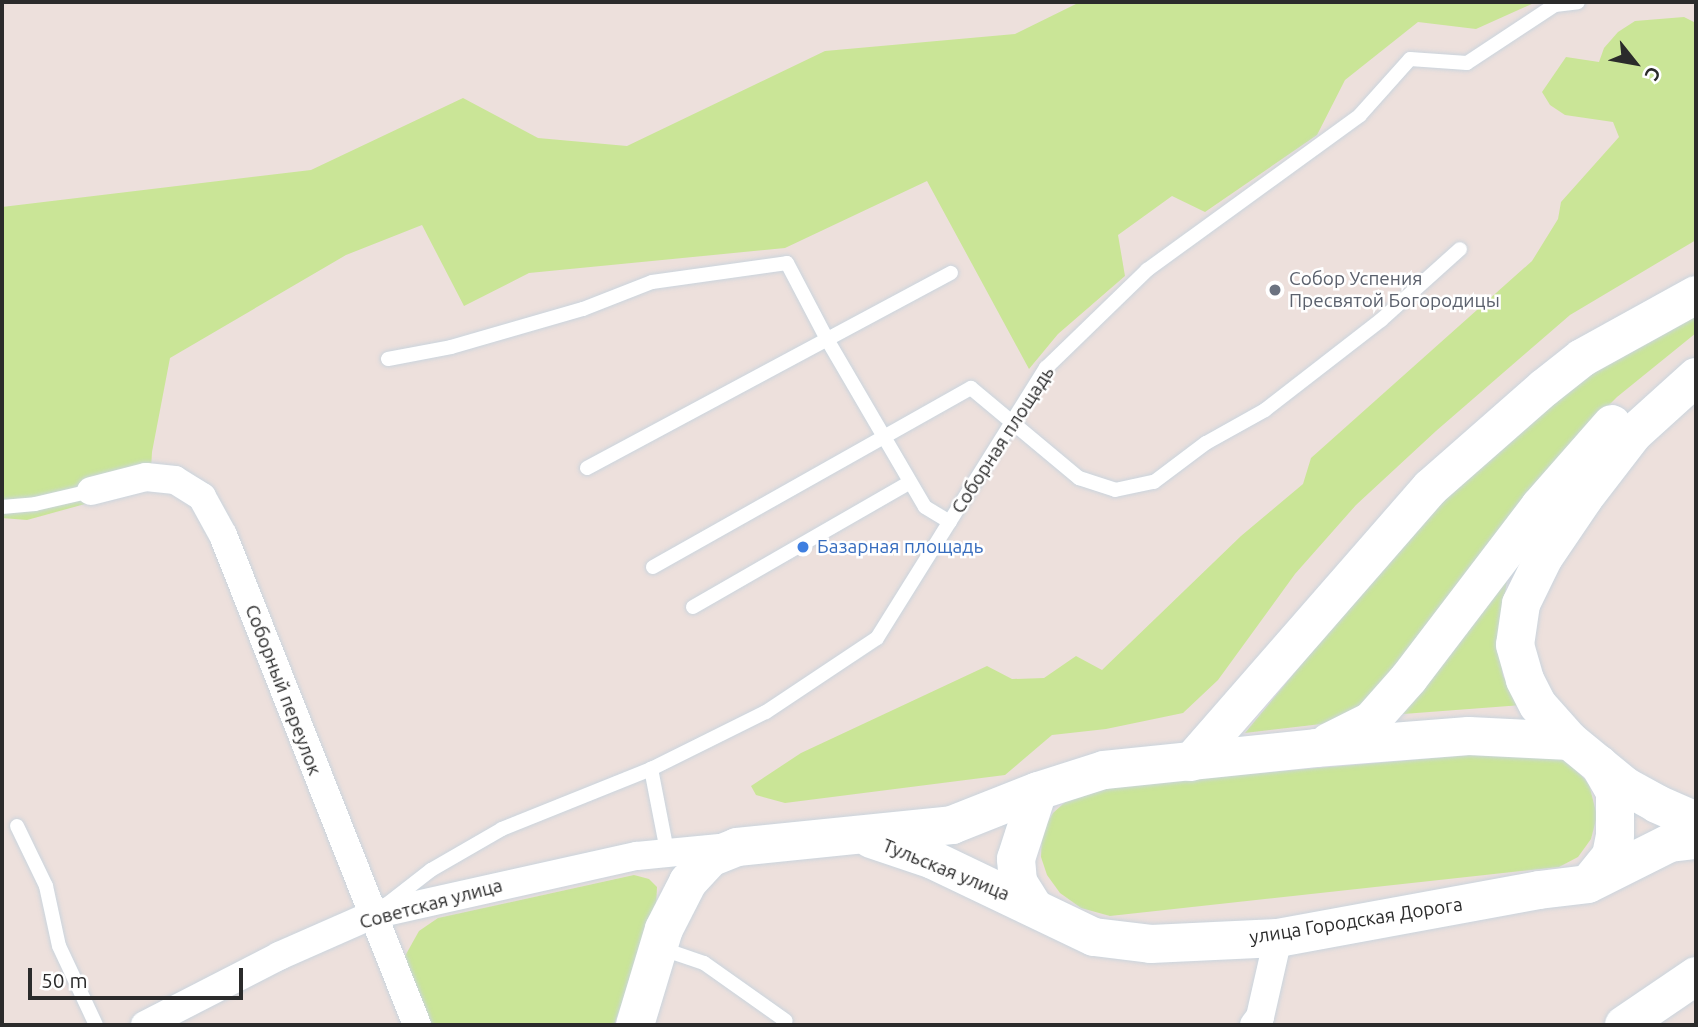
<!DOCTYPE html>
<meta charset="utf-8">
<style>
body{margin:0}
#map{position:relative;width:1698px;height:1027px;overflow:hidden;background:#ede0dc;font-family:Ubuntu,sans-serif}
div>[style]{position:absolute}
.green>*{inset:0;background:#cae597}
.roads{filter:drop-shadow(0 0 2px #cad4dd) drop-shadow(0 0 2px #cad4dd)}
.lane>*{height:14px;margin:-7px;padding:0 7px;transform-origin:7px;border-radius:7px;background:#fff}
.street>*{height:28px;margin:-14px;padding:0 14px;transform-origin:14px;border-radius:14px;background:#fff}
.secondary>*{height:38px;margin:-19px;padding:0 19px;transform-origin:19px;border-radius:19px;background:#fff}
.dots>*{width:19px;height:19px;translate:-50% -50%;box-sizing:border-box;border:4px solid #fff;border-radius:50%}
span{translate:-50% -50%;white-space:nowrap;text-align:center;line-height:1.15;-webkit-text-stroke:5px #fff;paint-order:stroke}
.worship-label{font-size:19px;color:#5b616d}
.left{translate:0 -50%;text-align:left}
.street-label{font-size:19px;color:#2b2b2b}
.shop-label{font-size:19px;color:#366cbe}
.frame{position:absolute;inset:0;border:4px solid #2b2b2b;pointer-events:none}
.north{position:absolute;left:1600px;top:28px;width:70px;height:70px;-webkit-text-stroke:5px #fff;paint-order:stroke;rotate:121deg;font-size:19px;font-weight:700;line-height:28px;text-align:center;color:#2b2b2b}
.north::after{content:'';display:block;margin:auto;width:24px;height:32px;background:#2b2b2b;clip-path:polygon(50% 0,100% 100%,50% 72%,0 100%)}
.scale{position:absolute;left:28px;top:968px;width:215px;height:32px;box-sizing:border-box;border:4px solid #2b2b2b;border-top:0;padding-left:9px;font-size:21px;line-height:24px;white-space:nowrap;color:#2b2b2b;-webkit-text-stroke:5px #fff;paint-order:stroke}
</style>
<div id="map">
<div class="green">
<i style="clip-path:polygon(1080px 2px,1536px 2px,1476px 29px,1418px 22px,1345px 80px,1317px 135px,1205px 212px,1172px 196px,1118px 235px,1125px 276px,1058px 334px,1029px 369px,927px 181px,785px 248px,529px 273px,464px 306px,422px 225px,346px 255px,170px 358px,152px 452px,150px 486px,27px 520px,2px 518px,2px 207px,311px 170px,463px 98px,538px 138px,627px 146px,825px 51px,1015px 34px)"></i>
<i style="clip-path:polygon(1684px 17px,1696px 23px,1696px 240px,1570px 315px,1436px 431px,1356px 505px,1295px 574px,1218px 680px,1183px 713px,1106px 729px,1052px 735px,1005px 775px,785px 803px,756px 795px,751px 786px,801px 753px,987px 666px,1012px 679px,1044px 678px,1076px 656px,1102px 670px,1241px 536px,1303px 484px,1311px 458px,1532px 261px,1558px 219px,1561px 202px,1619px 137px,1613px 122px,1565px 115px,1550px 105px,1542px 92px,1566px 57px,1599px 62px,1604px 48px,1618px 32px,1635px 21px)"></i>
<i style="clip-path:polygon(1696px 309px,1696px 333px,1617px 397px,1578px 436px,1366px 705px,1330px 723px,1245px 733px,1402px 542px,1543px 405px)"></i>
<i style="clip-path:polygon(1509px 568px,1500px 624px,1500px 654px,1503px 676px,1522px 705px,1403px 714px)"></i>
<i style="clip-path:polygon(1539px 749px,1568px 761px,1589px 784px,1597px 816px,1591px 839px,1578px 857px,1559px 867px,1110px 916px,1081px 908px,1060px 893px,1047px 875px,1041px 857px,1042px 832px,1053px 813px,1073px 795px,1108px 786px)"></i>
<i style="clip-path:polygon(634px 875px,649px 879px,657px 887px,656px 908px,614px 1025px,425px 1025px,406px 982px,405px 956px,419px 931px,438px 918px)"></i>
</div>
<div class="roads">
<div class="lane">
<i style="left:388px;top:359px;width:64px;rotate:-10.8deg"></i>
<i style="left:451px;top:347px;width:137px;rotate:-16.1deg"></i>
<i style="left:583px;top:309px;width:74px;rotate:-21.4deg"></i>
<i style="left:652px;top:282px;width:136px;rotate:-8deg"></i>
<i style="left:787px;top:263px;width:88px;rotate:62.3deg"></i>
<i style="left:828px;top:341px;width:192px;rotate:59.7deg"></i>
<i style="left:925px;top:507px;width:29px;rotate:31deg"></i>
<i style="left:587px;top:468px;width:413px;rotate:-28.2deg"></i>
<i style="left:2px;top:507px;width:33px;rotate:-5deg"></i>
<i style="left:35px;top:504px;width:57px;rotate:-13.1deg"></i>
<i style="left:653px;top:567px;width:365px;rotate:-29.4deg"></i>
<i style="left:971px;top:388px;width:141px;rotate:39.8deg"></i>
<i style="left:1079px;top:478px;width:38px;rotate:18deg"></i>
<i style="left:1115px;top:490px;width:40px;rotate:-12deg"></i>
<i style="left:1154px;top:482px;width:65px;rotate:-36.9deg"></i>
<i style="left:1206px;top:443px;width:68px;rotate:-29.2deg"></i>
<i style="left:1265px;top:410px;width:147px;rotate:-37.8deg"></i>
<i style="left:1381px;top:320px;width:106px;rotate:-41.9deg"></i>
<i style="left:693px;top:607px;width:250px;rotate:-29.9deg"></i>
<i style="left:17px;top:826px;width:67px;rotate:64.2deg"></i>
<i style="left:46px;top:886px;width:61px;rotate:77.8deg"></i>
<i style="left:59px;top:946px;width:87px;rotate:64.9deg"></i>
<i style="left:667px;top:851px;width:84px;rotate:-101deg"></i>
<i style="left:651px;top:769px;width:128px;rotate:-26.4deg"></i>
<i style="left:766px;top:712px;width:133px;rotate:-33.7deg"></i>
<i style="left:877px;top:638px;width:319px;rotate:-58deg"></i>
<i style="left:1046px;top:368px;width:141px;rotate:-44.1deg"></i>
<i style="left:1147px;top:270px;width:263px;rotate:-36deg"></i>
<i style="left:1360px;top:115px;width:75px;rotate:-48.2deg"></i>
<i style="left:1410px;top:59px;width:57px;rotate:4deg"></i>
<i style="left:1467px;top:63px;width:105px;rotate:-33.4deg"></i>
<i style="left:1555px;top:5px;width:23px;rotate:-7deg"></i>
<i style="left:386px;top:905px;width:57px;rotate:-37.9deg"></i>
<i style="left:431px;top:870px;width:82px;rotate:-30deg"></i>
<i style="left:502px;top:829px;width:161px;rotate:-21.9deg"></i>
<i style="left:660px;top:948px;width:46px;rotate:18.8deg"></i>
<i style="left:704px;top:963px;width:100px;rotate:35.3deg"></i>
</div>
<div class="street">
<i style="left:91px;top:491px;width:57px;rotate:-14.3deg"></i>
<i style="left:146px;top:477px;width:29px;rotate:6deg"></i>
<i style="left:175px;top:480px;width:32px;rotate:32deg"></i>
<i style="left:202px;top:497px;width:43px;rotate:61.1deg"></i>
<i style="left:223px;top:535px;width:527px;rotate:68.4deg"></i>
<i style="left:145px;top:1025px;width:151px;rotate:-27.2deg"></i>
<i style="left:279px;top:956px;width:102px;rotate:-23.8deg"></i>
<i style="left:372px;top:915px;width:271px;rotate:-12.6deg"></i>
<i style="left:637px;top:856px;width:91px;rotate:-5.6deg"></i>
<i style="left:1254px;top:1025px;width:10px;rotate:-53deg"></i>
<i style="left:1260px;top:1017px;width:81px;rotate:-77.2deg"></i>
</div>
<div class="secondary">
<i style="left:1696px;top:377px;width:84px;rotate:137.9deg"></i>
<i style="left:1634px;top:433px;width:82px;rotate:127.6deg"></i>
<i style="left:1584px;top:498px;width:71px;rotate:124.1deg"></i>
<i style="left:1544px;top:557px;width:52px;rotate:116.1deg"></i>
<i style="left:1521px;top:604px;width:41px;rotate:98.3deg"></i>
<i style="left:1515px;top:645px;width:36px;rotate:74deg"></i>
<i style="left:1525px;top:680px;width:28px;rotate:63deg"></i>
<i style="left:1538px;top:705px;width:48px;rotate:48.4deg"></i>
<i style="left:1570px;top:741px;width:71px;rotate:39.3deg"></i>
<i style="left:1625px;top:786px;width:37px;rotate:29deg"></i>
<i style="left:1657px;top:804px;width:43px;rotate:23.6deg"></i>
<i style="left:1329px;top:742px;width:47px;rotate:-26.6deg"></i>
<i style="left:1371px;top:721px;width:57px;rotate:-48.5deg"></i>
<i style="left:1409px;top:678px;width:216px;rotate:-52.7deg"></i>
<i style="left:1540px;top:506px;width:109px;rotate:-48.7deg"></i>
<i style="left:1191px;top:762px;width:364px;rotate:-48.9deg"></i>
<i style="left:1430px;top:488px;width:152px;rotate:-41.3deg"></i>
<i style="left:1544px;top:388px;width:48px;rotate:-38.3deg"></i>
<i style="left:1582px;top:358px;width:130px;rotate:-28.9deg"></i>
<i style="left:871px;top:839px;width:65px;rotate:18.7deg"></i>
<i style="left:933px;top:860px;width:178px;rotate:25.6deg"></i>
<i style="left:1094px;top:937px;width:57px;rotate:7deg"></i>
<i style="left:1151px;top:944px;width:127px;rotate:-2.7deg"></i>
<i style="left:1278px;top:938px;width:265px;rotate:-10.4deg"></i>
<i style="left:1539px;top:890px;width:49px;rotate:-7deg"></i>
<i style="left:1588px;top:884px;width:92px;rotate:-26.6deg"></i>
<i style="left:1670px;top:843px;width:26px;rotate:-7deg"></i>
<i style="left:1589px;top:883px;width:35px;rotate:-51deg"></i>
<i style="left:1611px;top:856px;width:20px;rotate:-79deg"></i>
<i style="left:1615px;top:836px;width:44px;rotate:-90deg"></i>
<i style="left:1615px;top:792px;width:32px;rotate:-120deg"></i>
<i style="left:1033px;top:906px;width:28px;rotate:-122deg"></i>
<i style="left:1018px;top:882px;width:23px;rotate:-95deg"></i>
<i style="left:1016px;top:859px;width:71px;rotate:-72.1deg"></i>
<i style="left:635px;top:1025px;width:100px;rotate:-73.2deg"></i>
<i style="left:664px;top:929px;width:53px;rotate:-62.9deg"></i>
<i style="left:688px;top:882px;width:33px;rotate:-47deg"></i>
<i style="left:710px;top:858px;width:29px;rotate:-22deg"></i>
<i style="left:737px;top:847px;width:216px;rotate:-5.8deg"></i>
<i style="left:952px;top:825px;width:92px;rotate:-21.6deg"></i>
<i style="left:1038px;top:791px;width:69px;rotate:-17.7deg"></i>
<i style="left:1104px;top:770px;width:213px;rotate:-5.9deg"></i>
<i style="left:1316px;top:748px;width:153px;rotate:-4.5deg"></i>
<i style="left:1469px;top:736px;width:101px;rotate:2.8deg"></i>
<i style="left:1624px;top:1025px;width:87px;rotate:-34.2deg"></i>
</div>
</div>
<div class="dots">
<i style="left:1275px;top:290px;background:#6b7280"></i>
<i style="left:803px;top:547px;background:#3f7fe0"></i>
</div>
<div class="worship-label">
<span class="left" style="left:1289px;top:290px">Собор Успения<br>Пресвятой Богородицы</span>
</div>
<div class="street-label">
<span style="left:1003px;top:440px;rotate:-57deg">Соборная площадь</span>
<span style="left:283px;top:690px;rotate:69deg">Соборный переулок</span>
<span style="left:946px;top:870px;rotate:22deg">Тульская улица</span>
<span style="left:431px;top:904px;rotate:-15deg">Советская улица</span>
<span style="left:1356px;top:921px;rotate:-9deg">улица Городская Дорога</span>
</div>
<div class="shop-label">
<span class="left" style="left:817px;top:547px">Базарная площадь</span>
</div>
<div class="frame"></div>
<div class="north">С</div>
<div class="scale">50 m</div>
</div>
